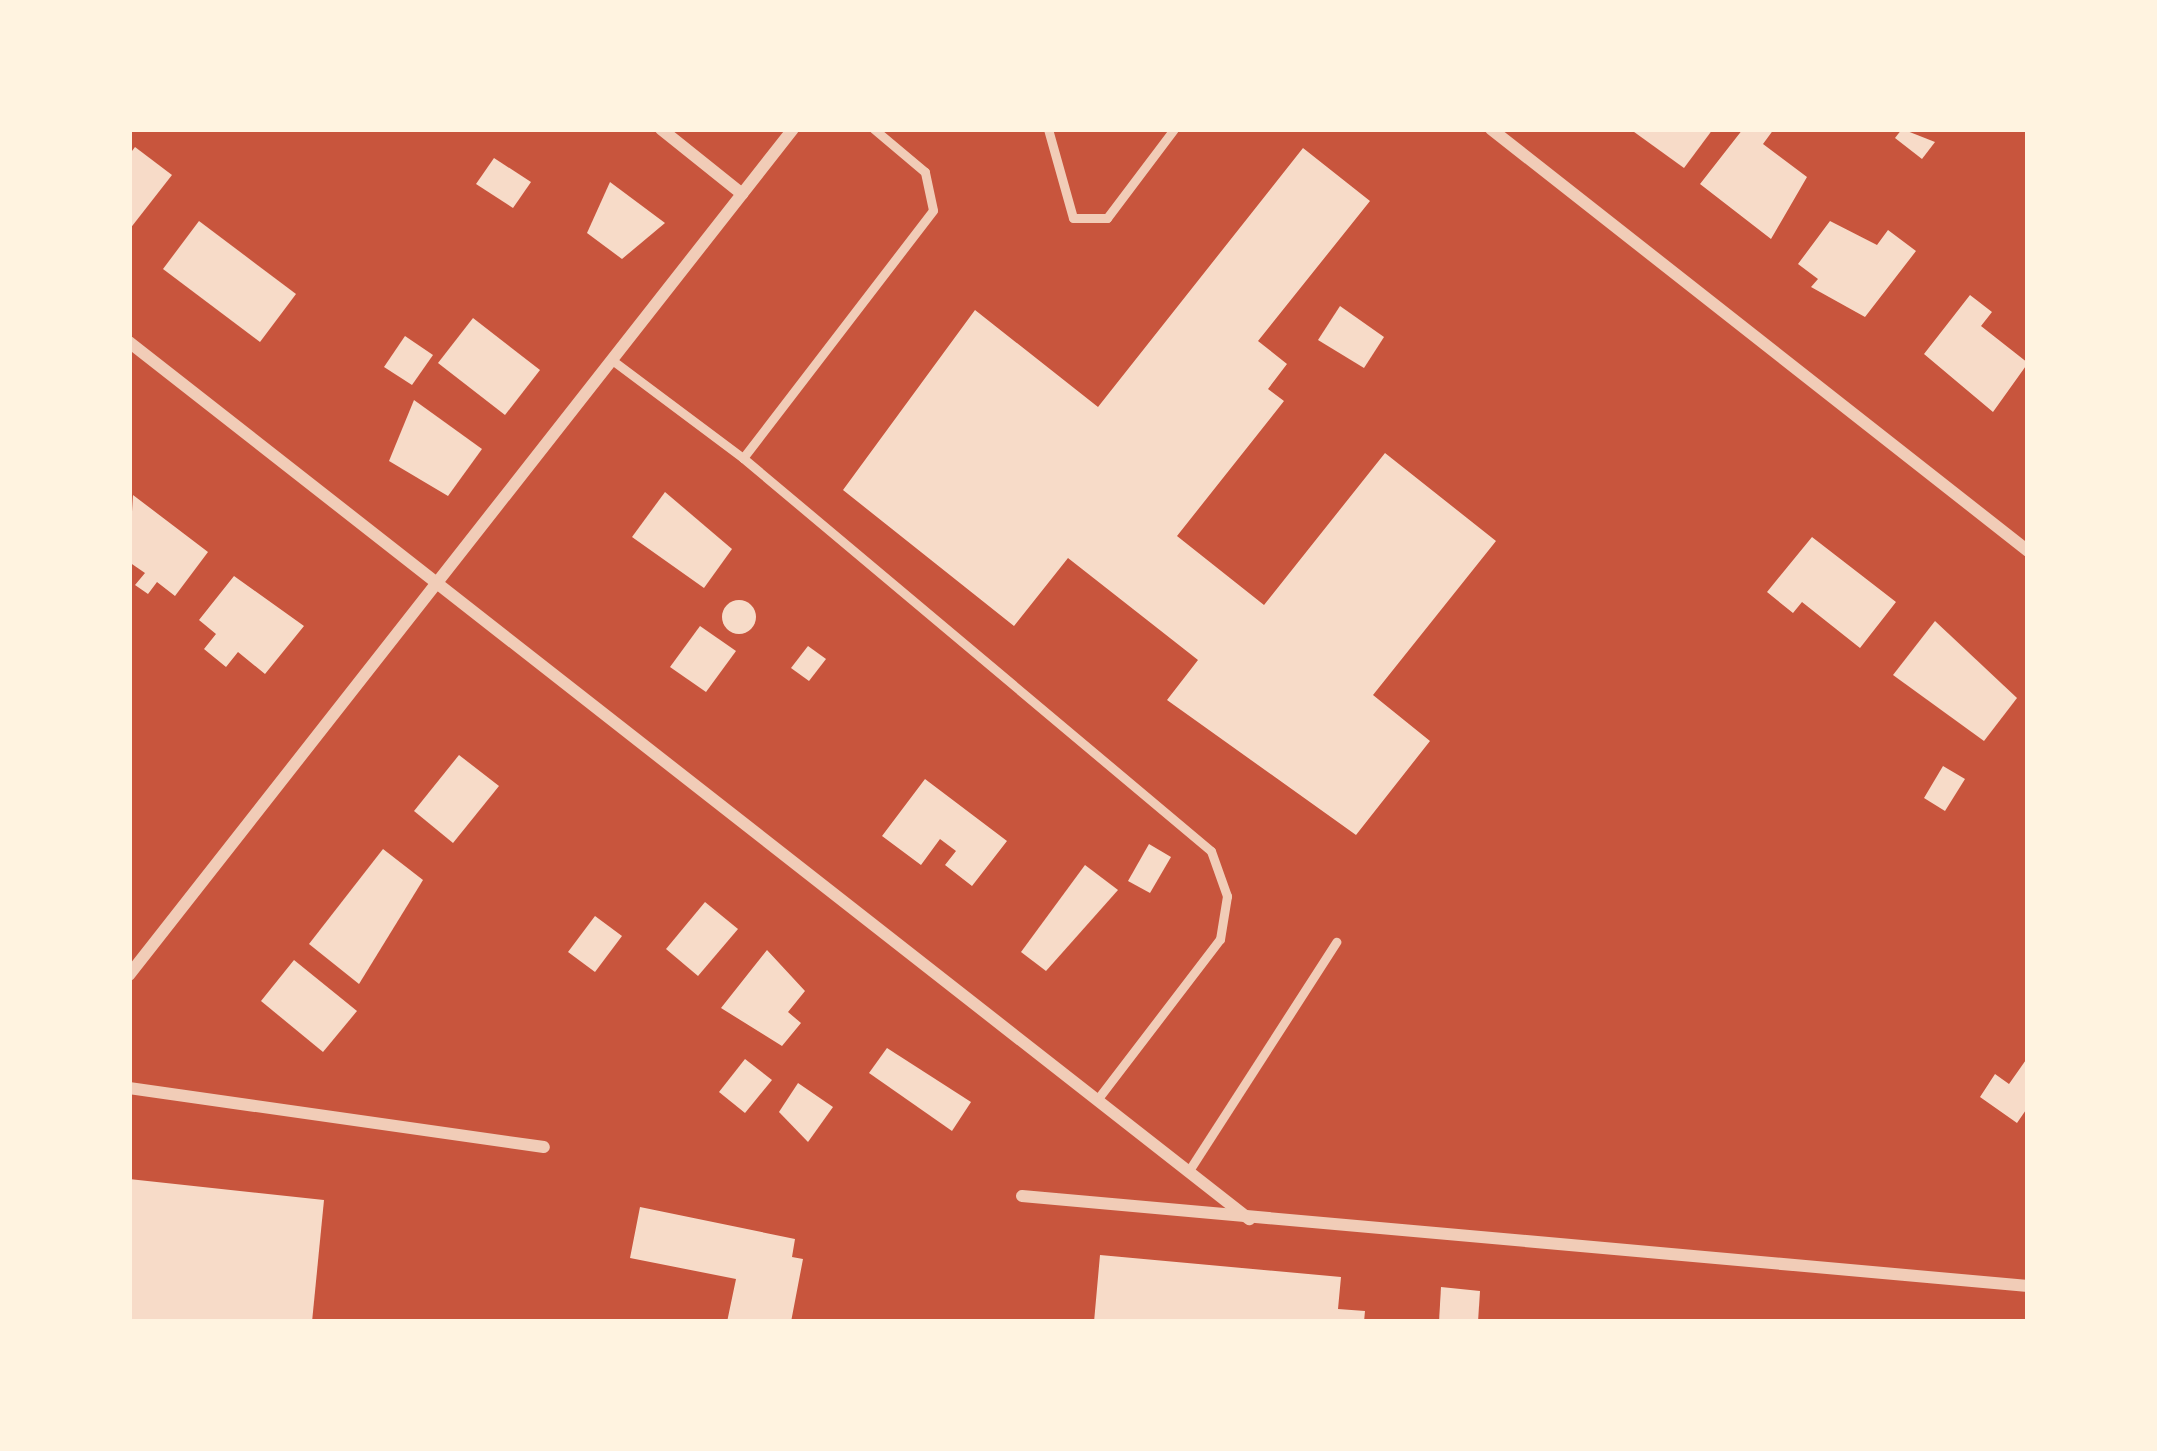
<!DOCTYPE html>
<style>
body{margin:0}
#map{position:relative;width:2157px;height:1451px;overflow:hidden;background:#c8553d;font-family:Roboto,sans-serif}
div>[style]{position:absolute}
.building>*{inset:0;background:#f7dbc8}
.round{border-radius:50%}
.service>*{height:9px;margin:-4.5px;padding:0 4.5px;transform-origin:4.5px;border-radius:4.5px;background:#f1ccb7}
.minor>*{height:12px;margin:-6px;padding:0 6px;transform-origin:6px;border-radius:6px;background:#f1ccb7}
span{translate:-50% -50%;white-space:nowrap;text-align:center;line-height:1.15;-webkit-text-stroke:10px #fff3e0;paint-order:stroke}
.frame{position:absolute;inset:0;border:132px solid #fff3e0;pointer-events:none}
</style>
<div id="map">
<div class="building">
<i style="clip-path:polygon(1630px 129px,1713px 129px,1684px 168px)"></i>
<i style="clip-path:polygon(1743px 129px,1774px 129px,1763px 144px,1807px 177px,1771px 239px,1700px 184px)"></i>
<i style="clip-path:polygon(1902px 129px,1935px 142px,1922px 159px,1895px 138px)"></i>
<i style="clip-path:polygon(135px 147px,172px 175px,129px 230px,129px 155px)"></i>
<i style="clip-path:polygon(1303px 148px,1370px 201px,1258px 341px,1287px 364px,1268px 389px,1284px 401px,1177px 536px,1264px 605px,1385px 453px,1496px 541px,1373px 695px,1430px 741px,1356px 835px,1167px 700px,1198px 660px,1068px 558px,1014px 626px,843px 490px,975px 310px,1098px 407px)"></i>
<i style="clip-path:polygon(494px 158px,531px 182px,513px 208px,476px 184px)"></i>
<i style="clip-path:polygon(610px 182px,665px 223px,622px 259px,587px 233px)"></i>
<i style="clip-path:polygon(199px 221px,296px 294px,260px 342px,163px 269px)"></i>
<i style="clip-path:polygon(1830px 221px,1877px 245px,1888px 230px,1916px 251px,1865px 317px,1811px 287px,1818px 279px,1798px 264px)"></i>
<i style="clip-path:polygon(1970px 295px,1992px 312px,1981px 326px,2028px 363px,1993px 412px,1924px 354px)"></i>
<i style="clip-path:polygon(1340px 306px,1384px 337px,1364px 368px,1318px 340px)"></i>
<i style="clip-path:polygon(473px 318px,540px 370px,505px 415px,438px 363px)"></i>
<i style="clip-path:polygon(405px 336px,433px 355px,412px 385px,384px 367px)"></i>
<i style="clip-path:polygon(414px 400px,482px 449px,448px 496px,389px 461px)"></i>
<i style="clip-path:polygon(665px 492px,732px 549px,704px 588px,632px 537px)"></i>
<i style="clip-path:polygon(133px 495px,208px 552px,175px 596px,157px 582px,148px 594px,135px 585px,145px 573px,129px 562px)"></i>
<i style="clip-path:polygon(1812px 537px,1896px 602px,1860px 648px,1802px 602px,1793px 613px,1767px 592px)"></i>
<i style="clip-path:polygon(234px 576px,304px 626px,265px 674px,238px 652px,226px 667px,204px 649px,216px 634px,199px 620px)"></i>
<i class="round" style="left:722px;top:600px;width:34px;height:34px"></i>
<i style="clip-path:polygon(1935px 621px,2017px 698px,1984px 741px,1893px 675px)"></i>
<i style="clip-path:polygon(700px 626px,736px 651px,706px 692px,670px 667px)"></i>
<i style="clip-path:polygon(808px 646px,826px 659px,809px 681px,791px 668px)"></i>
<i style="clip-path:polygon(459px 755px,499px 786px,453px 843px,414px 811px)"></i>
<i style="clip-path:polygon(1943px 766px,1965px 779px,1945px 811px,1924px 798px)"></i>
<i style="clip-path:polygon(925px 779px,1007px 841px,972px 886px,945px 865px,956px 851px,940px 839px,921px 865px,882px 836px)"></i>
<i style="clip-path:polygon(1149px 844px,1171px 857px,1150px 893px,1128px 881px)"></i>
<i style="clip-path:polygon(383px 849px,423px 880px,359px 984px,309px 944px)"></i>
<i style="clip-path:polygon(1085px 865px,1118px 890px,1046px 971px,1021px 952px)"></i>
<i style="clip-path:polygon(705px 902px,738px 929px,698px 976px,666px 949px)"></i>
<i style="clip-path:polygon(595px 916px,622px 936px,595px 972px,568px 952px)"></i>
<i style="clip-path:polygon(767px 950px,805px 991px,788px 1012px,801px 1023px,782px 1046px,721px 1008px)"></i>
<i style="clip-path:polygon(294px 960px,357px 1011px,323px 1052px,261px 1001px)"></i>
<i style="clip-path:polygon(887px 1048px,971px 1102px,952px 1131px,869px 1073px)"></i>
<i style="clip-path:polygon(2028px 1057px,2028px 1107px,2017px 1123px,1980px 1097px,1995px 1074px,2009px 1084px)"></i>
<i style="clip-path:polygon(745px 1059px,772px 1080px,745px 1113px,719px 1092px)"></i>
<i style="clip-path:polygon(798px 1083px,833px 1107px,808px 1142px,779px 1112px)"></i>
<i style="clip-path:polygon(129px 1179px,324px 1200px,312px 1322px,129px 1322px)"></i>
<i style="clip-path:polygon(640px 1207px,795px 1239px,792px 1257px,803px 1259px,791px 1322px,727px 1322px,736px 1279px,630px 1258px)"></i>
<i style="clip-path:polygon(1100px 1255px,1341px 1277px,1338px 1309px,1365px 1311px,1364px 1322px,1094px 1322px)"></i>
<i style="clip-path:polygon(1441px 1287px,1480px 1291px,1478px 1322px,1439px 1322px)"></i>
</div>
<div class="service">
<i style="left:1048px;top:129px;width:92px;rotate:74.3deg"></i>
<i style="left:1073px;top:218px;width:34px"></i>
<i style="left:1107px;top:218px;width:111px;rotate:-53deg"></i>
<i style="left:612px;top:360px;width:164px;rotate:36.8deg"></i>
<i style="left:743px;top:458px;width:312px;rotate:-52.5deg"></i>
<i style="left:933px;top:210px;width:39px;rotate:-102deg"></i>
<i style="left:925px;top:172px;width:67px;rotate:-139.9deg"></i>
<i style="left:743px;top:458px;width:611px;rotate:40.02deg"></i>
<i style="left:1211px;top:851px;width:48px;rotate:70.4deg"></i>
<i style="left:1227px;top:896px;width:44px;rotate:99.2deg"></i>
<i style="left:1220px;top:939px;width:203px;rotate:127.4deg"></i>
<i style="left:1188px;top:1172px;width:274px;rotate:-57.2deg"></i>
</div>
<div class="minor">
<i style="left:661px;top:129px;width:104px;rotate:38.7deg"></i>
<i style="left:1491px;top:129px;width:683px;rotate:38.16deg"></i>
<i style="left:129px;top:342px;width:1423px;rotate:38.06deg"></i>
<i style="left:129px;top:975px;width:1075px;rotate:-51.87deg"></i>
<i style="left:129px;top:1088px;width:419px;rotate:8.1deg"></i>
<i style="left:1022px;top:1196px;width:1010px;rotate:5.11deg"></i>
</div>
<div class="frame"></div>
</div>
